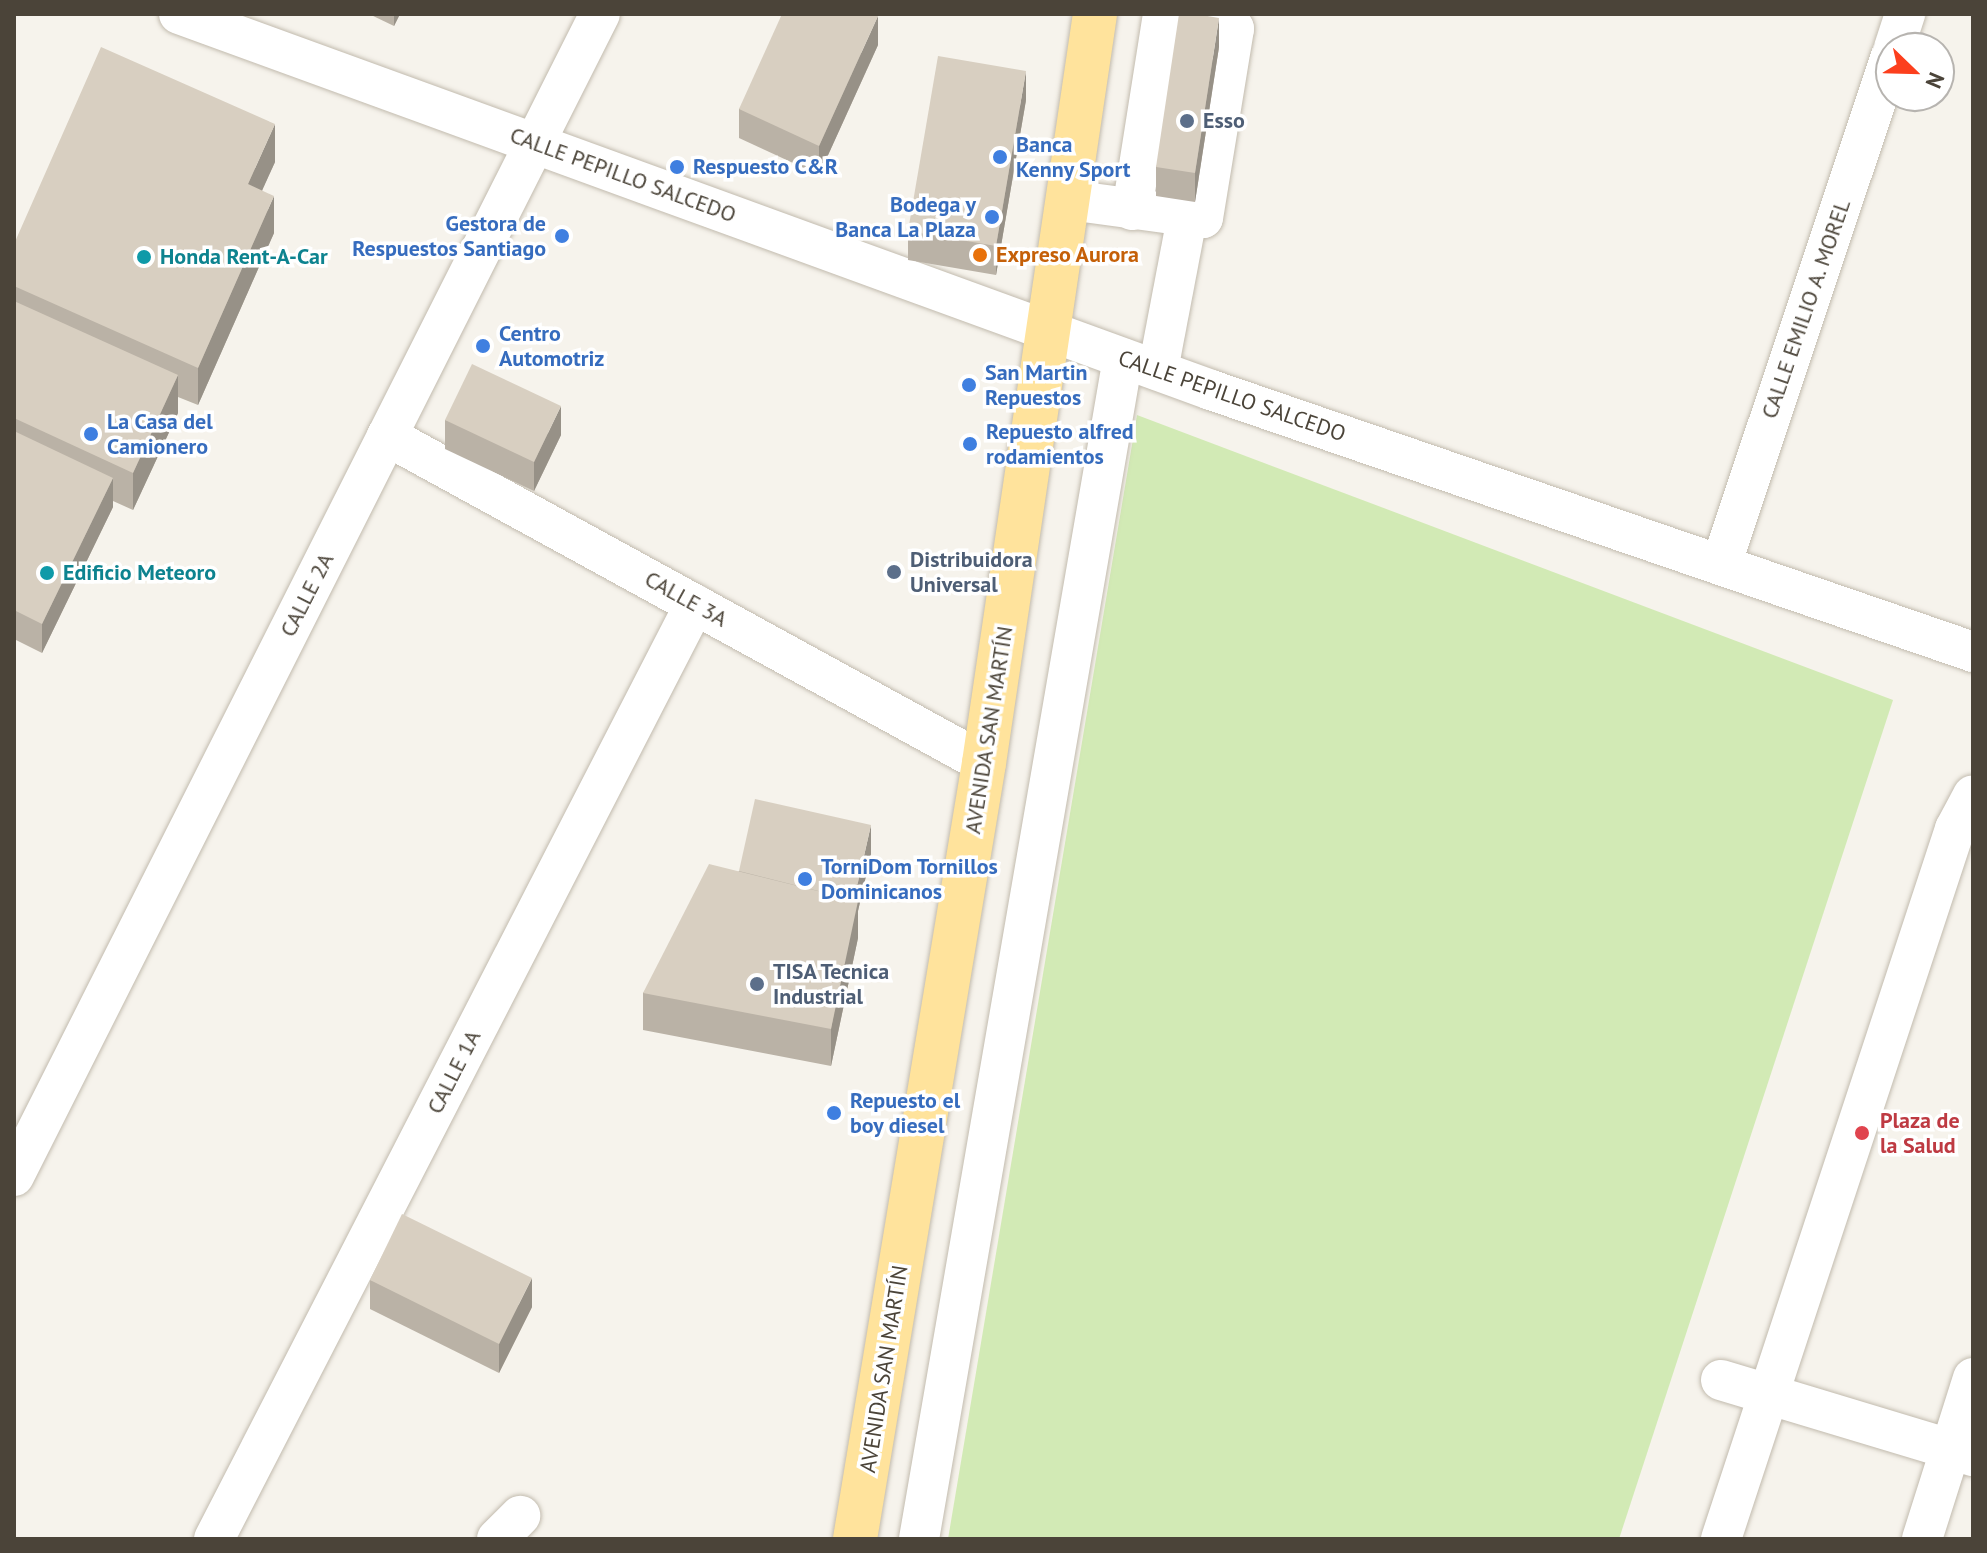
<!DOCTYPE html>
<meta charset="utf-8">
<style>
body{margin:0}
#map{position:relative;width:1987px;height:1553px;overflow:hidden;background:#f6f3ec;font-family:"PT Sans",sans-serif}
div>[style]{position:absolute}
.green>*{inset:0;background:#d2eab5}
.roads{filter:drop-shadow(0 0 2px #c2bbae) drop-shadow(0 0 2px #c2bbae)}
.minor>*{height:40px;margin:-20px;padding:0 20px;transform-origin:20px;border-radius:20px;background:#fff}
.major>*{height:44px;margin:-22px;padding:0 22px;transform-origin:22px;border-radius:22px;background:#ffe39c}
.wall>*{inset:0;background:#bab2a6}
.shaded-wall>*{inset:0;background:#979187}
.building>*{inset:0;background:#d8cfc1}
.dots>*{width:22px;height:22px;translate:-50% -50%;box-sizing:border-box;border:4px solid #fff;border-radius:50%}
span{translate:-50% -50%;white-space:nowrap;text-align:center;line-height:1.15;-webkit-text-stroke:7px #fff;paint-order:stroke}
.service-label{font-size:22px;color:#4e5e75;font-weight:700}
.left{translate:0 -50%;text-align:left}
.shop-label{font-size:22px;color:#366cbe;font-weight:700}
.right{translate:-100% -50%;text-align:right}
.street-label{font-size:22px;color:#4b4439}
.food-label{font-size:22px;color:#c56008;font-weight:700}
.culture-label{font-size:22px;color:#0d838f;font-weight:700}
.health-label{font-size:22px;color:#be3a42;font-weight:700}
.frame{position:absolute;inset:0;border:16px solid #4b4439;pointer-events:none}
.north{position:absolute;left:1875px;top:32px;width:80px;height:80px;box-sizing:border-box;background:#fff;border:2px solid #b7b4b0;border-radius:50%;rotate:113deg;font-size:22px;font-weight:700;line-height:32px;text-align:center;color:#4b4439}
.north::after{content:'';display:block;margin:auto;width:28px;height:36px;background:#fc3f1d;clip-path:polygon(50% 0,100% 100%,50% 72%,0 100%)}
</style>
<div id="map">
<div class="green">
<i style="clip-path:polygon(1137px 415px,1893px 700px,1619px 1539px,948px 1539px)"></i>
</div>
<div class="roads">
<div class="minor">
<i style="left:179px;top:14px;width:1098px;rotate:20.02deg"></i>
<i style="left:1211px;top:390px;width:806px;rotate:18.97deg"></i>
<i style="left:1894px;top:48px;width:36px;rotate:-72deg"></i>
<i style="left:1069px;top:200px;width:135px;rotate:7.7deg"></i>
<i style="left:1203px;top:218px;width:192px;rotate:-80.7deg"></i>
<i style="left:1234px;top:29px;width:25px;rotate:-143deg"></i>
<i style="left:1132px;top:210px;width:198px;rotate:-81deg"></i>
<i style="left:1158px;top:370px;width:155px;rotate:-79.2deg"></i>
<i style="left:387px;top:436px;width:681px;rotate:28.71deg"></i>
<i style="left:1722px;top:562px;width:533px;rotate:-71.53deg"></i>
<i style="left:14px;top:1176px;width:1301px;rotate:-63.24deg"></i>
<i style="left:1721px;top:1380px;width:263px;rotate:16.8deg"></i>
<i style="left:214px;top:1539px;width:1051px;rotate:-62.78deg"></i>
<i style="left:497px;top:1539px;width:33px;rotate:-45deg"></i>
<i style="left:919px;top:1539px;width:1198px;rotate:-80.2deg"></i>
<i style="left:1721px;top:1539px;width:748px;rotate:-71.76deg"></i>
<i style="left:1955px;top:829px;width:38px;rotate:-62deg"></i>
<i style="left:1922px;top:1539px;width:169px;rotate:-72.4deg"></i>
</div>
<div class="major">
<i style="left:855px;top:1539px;width:787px;rotate:-80.56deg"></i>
<i style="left:984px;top:763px;width:757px;rotate:-81.57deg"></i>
</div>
</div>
<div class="wall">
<i style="clip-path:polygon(369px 14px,400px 14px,394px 26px)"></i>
<i style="clip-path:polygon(878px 45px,819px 175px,739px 138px,739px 109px)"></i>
<i style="clip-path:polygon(1219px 47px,1195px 202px,1156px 196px,1156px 167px)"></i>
<i style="clip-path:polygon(1026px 100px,996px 275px,908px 260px,908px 231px)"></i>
<i style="clip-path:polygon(275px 162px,262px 190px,274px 233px,198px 405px,178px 397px,178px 413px,133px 510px,113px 501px,113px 507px,42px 653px,14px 639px,14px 244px)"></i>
<i style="clip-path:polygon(445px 420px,561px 435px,534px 491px,445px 449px)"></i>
<i style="clip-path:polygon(871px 854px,858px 911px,858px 938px,831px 1066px,643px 1030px,643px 993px,739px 871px)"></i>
<i style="clip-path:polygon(370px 1280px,532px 1307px,499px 1373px,370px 1309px)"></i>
</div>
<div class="shaded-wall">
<i style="clip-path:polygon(394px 14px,400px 14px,394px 26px)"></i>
<i style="clip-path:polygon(878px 16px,878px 45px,819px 175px,819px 146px)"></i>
<i style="clip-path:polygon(1219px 18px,1219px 47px,1195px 202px,1195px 173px)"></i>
<i style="clip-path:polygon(1026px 71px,1026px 100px,996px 275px,996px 246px)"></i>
<i style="clip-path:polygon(275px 124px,275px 162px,248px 222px,248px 184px)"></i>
<i style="clip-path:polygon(274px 196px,274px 233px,198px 405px,198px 368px)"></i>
<i style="clip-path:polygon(178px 375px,178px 413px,133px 510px,133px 473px)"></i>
<i style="clip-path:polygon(561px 406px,561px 435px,534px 491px,534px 462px)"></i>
<i style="clip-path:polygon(113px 478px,113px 507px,42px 653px,42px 624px)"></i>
<i style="clip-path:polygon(871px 825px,871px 854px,858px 911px,858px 938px,831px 1066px,831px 1029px,854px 900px)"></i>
<i style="clip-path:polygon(532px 1278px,532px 1307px,499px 1373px,499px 1344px)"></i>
</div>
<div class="building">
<i style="clip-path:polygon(782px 14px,874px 14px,878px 16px,819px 146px,739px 109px)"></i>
<i style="clip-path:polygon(1179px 14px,1196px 14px,1219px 18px,1195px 173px,1156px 167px)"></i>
<i style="clip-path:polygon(101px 47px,275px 124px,248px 184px,274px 196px,198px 368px,14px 286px,14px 244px)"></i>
<i style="clip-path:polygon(938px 56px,1026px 71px,996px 246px,908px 231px)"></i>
<i style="clip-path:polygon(14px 301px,178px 375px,133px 473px,14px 418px)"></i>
<i style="clip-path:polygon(472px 364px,561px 406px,534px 462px,445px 420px)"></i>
<i style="clip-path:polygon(14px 431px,113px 478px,42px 624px,14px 610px)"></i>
<i style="clip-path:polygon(755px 799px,871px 825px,854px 900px,739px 871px)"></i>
<i style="clip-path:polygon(709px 864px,858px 901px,831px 1029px,643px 993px)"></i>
<i style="clip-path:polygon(402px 1214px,532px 1278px,499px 1344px,370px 1280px)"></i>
</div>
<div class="dots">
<i style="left:1187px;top:121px;background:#5c6f8a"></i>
<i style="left:1000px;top:157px;background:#3f7fe0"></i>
<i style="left:677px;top:167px;background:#3f7fe0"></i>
<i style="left:992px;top:217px;background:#3f7fe0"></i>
<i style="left:562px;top:236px;background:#3f7fe0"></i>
<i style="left:980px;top:255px;background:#e8710a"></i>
<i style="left:144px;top:257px;background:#0f9aa8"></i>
<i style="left:483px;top:346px;background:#3f7fe0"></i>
<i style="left:969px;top:385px;background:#3f7fe0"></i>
<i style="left:91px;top:434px;background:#3f7fe0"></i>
<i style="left:970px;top:444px;background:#3f7fe0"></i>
<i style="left:894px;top:572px;background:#5c6f8a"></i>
<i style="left:47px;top:573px;background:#0f9aa8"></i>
<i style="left:805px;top:879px;background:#3f7fe0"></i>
<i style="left:757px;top:984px;background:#5c6f8a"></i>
<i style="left:834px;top:1113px;background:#3f7fe0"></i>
<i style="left:1862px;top:1133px;background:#e0444e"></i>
</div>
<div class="service-label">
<span class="left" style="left:1203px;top:121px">Esso</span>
<span class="left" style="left:910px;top:572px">Distribuidora<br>Universal</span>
<span class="left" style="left:773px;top:984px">TISA Tecnica<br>Industrial</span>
</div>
<div class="shop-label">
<span class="left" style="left:1016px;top:157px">Banca<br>Kenny Sport</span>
<span class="left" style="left:693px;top:167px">Respuesto C&amp;R</span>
<span class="right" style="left:976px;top:217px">Bodega y<br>Banca La Plaza</span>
<span class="right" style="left:546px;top:236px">Gestora de<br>Respuestos Santiago</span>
<span class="left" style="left:499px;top:346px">Centro<br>Automotriz</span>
<span class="left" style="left:985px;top:385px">San Martin<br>Repuestos</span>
<span class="left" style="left:107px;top:434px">La Casa del<br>Camionero</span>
<span class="left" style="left:986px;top:444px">Repuesto alfred<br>rodamientos</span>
<span class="left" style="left:821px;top:879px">TorniDom Tornillos<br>Dominicanos</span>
<span class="left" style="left:850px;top:1113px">Repuesto el<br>boy diesel</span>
</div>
<div class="street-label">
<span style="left:623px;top:175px;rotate:20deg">CALLE PEPILLO SALCEDO</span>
<span style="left:1806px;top:309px;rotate:-71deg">CALLE EMILIO A. MOREL</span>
<span style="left:1232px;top:396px;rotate:19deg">CALLE PEPILLO SALCEDO</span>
<span style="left:307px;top:595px;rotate:-63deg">CALLE 2A</span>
<span style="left:686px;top:599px;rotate:29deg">CALLE 3A</span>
<span style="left:989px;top:730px;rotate:-81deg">AVENIDA SAN MARTÍN</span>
<span style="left:454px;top:1072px;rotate:-63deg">CALLE 1A</span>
<span style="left:884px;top:1369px;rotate:-81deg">AVENIDA SAN MARTÍN</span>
</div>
<div class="food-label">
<span class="left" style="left:996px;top:255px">Expreso Aurora</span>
</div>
<div class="culture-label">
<span class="left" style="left:160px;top:257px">Honda Rent-A-Car</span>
<span class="left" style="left:63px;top:573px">Edificio Meteoro</span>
</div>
<div class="health-label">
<span class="left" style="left:1880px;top:1133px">Plaza de<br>la Salud</span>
</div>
<div class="frame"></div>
<div class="north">N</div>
</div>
